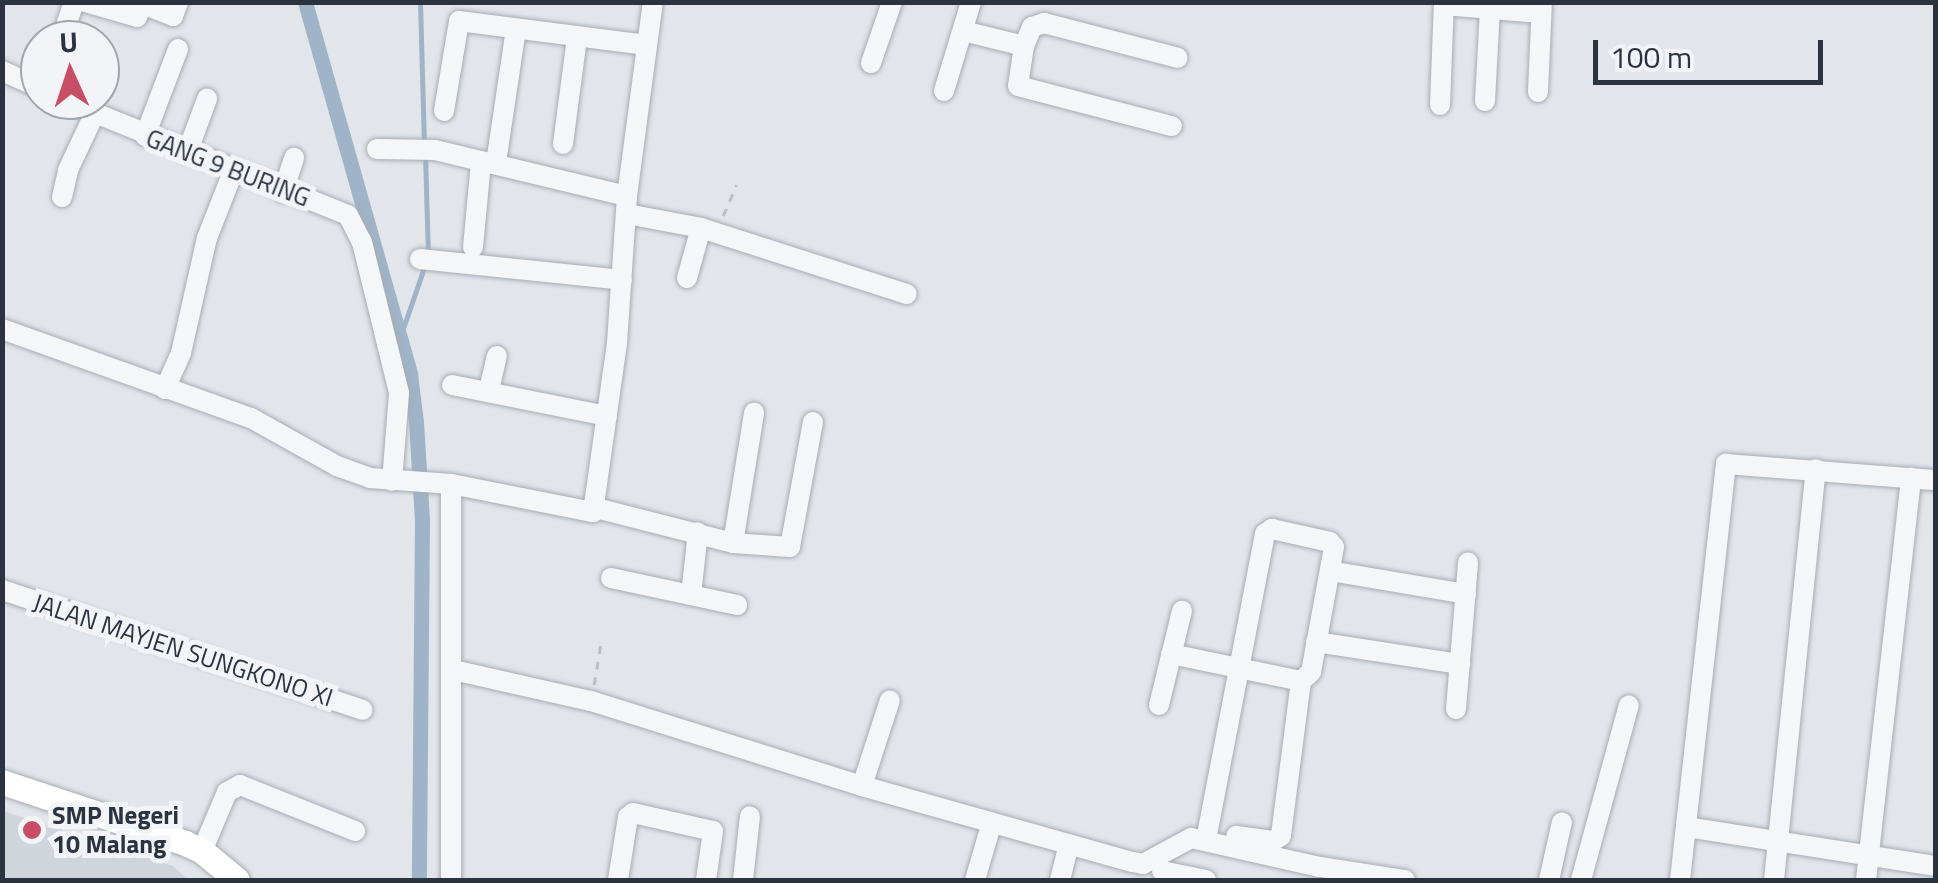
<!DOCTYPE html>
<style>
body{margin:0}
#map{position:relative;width:1938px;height:883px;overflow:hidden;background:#e2e5ea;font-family:"Titillium Web",sans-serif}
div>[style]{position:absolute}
.built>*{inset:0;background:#d0d4db}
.stream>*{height:5px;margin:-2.5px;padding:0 2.5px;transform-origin:2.5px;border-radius:2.5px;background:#9fb4c8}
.canal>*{height:15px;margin:-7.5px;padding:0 7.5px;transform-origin:7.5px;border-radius:7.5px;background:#9fb4c8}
.path>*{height:2.5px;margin-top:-1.25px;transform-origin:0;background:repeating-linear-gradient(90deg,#bcbfc5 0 8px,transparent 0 16px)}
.roads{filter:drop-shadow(0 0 2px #a7acb4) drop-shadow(0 0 2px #a7acb4)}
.minor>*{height:20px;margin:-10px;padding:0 10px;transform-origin:10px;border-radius:10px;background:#f5f6f8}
.major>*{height:25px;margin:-12.5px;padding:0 12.5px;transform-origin:12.5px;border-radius:12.5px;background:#fff}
.dots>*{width:28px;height:28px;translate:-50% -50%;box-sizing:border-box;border:5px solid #f2f4f7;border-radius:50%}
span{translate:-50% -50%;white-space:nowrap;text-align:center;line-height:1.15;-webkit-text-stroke:10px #f2f4f7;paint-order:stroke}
.street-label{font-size:25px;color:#2b3341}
.poi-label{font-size:25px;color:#2b3341;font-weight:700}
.left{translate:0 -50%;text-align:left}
.frame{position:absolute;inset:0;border:5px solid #2b3341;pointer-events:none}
.north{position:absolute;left:20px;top:20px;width:100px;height:100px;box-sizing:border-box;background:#f2f4f7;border:2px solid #a2a7ae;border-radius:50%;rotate:357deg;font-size:28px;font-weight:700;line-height:40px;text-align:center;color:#2b3341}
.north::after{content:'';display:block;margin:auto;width:35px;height:45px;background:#c74e64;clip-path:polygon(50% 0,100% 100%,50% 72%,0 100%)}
.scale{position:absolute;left:1593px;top:40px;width:230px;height:45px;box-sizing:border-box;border:5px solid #2b3341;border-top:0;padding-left:12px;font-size:30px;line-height:35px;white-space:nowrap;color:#2b3341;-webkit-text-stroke:8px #f2f4f7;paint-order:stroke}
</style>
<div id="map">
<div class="built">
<i style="clip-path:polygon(3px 811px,173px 866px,188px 880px,3px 880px)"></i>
</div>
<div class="stream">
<i style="left:420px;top:2px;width:142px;rotate:88.4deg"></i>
<i style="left:425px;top:155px;width:99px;rotate:88.3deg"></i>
<i style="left:400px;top:337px;width:76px;rotate:-70.9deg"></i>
</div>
<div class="canal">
<i style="left:305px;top:2px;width:387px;rotate:74.2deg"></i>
<i style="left:410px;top:374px;width:48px;rotate:82.9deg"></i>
<i style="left:416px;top:422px;width:98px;rotate:86.5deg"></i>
<i style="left:422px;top:520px;width:360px;rotate:90.5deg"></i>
</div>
<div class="path">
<i style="left:723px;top:216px;width:34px;rotate:-67deg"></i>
<i style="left:594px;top:685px;width:44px;rotate:-80.8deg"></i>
</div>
<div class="roads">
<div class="minor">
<i style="left:85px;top:2px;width:54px;rotate:16.1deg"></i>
<i style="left:137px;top:17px;width:11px;rotate:-68deg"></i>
<i style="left:141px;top:7px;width:6px;rotate:-9deg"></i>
<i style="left:147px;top:6px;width:28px;rotate:21deg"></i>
<i style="left:173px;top:16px;width:15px;rotate:-70deg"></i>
<i style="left:1444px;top:5px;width:97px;rotate:4.7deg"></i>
<i style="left:963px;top:31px;width:63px;rotate:13.8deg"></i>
<i style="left:1024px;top:46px;width:21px;rotate:-67deg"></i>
<i style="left:1032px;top:27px;width:13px;rotate:-18deg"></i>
<i style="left:1044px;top:23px;width:138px;rotate:14.6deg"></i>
<i style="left:61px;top:40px;width:40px;rotate:-71.1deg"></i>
<i style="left:1024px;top:46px;width:40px;rotate:98.5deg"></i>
<i style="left:1018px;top:86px;width:159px;rotate:14.6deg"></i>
<i style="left:871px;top:63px;width:65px;rotate:-71deg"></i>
<i style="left:2px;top:71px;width:42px;rotate:24.1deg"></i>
<i style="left:944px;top:91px;width:93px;rotate:-73.1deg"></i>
<i style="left:1538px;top:92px;width:90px;rotate:-87.5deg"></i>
<i style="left:63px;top:100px;width:307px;rotate:22deg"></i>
<i style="left:348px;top:215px;width:30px;rotate:63deg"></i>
<i style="left:362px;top:242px;width:155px;rotate:76.2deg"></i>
<i style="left:399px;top:393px;width:88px;rotate:94.5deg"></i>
<i style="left:1485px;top:101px;width:93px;rotate:-86.9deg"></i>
<i style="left:1440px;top:105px;width:103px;rotate:-87.8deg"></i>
<i style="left:444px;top:111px;width:91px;rotate:-80.5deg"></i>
<i style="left:459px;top:21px;width:189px;rotate:7.3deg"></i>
<i style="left:145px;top:136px;width:93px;rotate:-69.2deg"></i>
<i style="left:563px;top:144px;width:108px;rotate:-82.5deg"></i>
<i style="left:377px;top:149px;width:58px;rotate:1deg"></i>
<i style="left:435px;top:150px;width:197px;rotate:13.5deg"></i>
<i style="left:187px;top:153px;width:58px;rotate:-69.7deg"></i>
<i style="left:497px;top:156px;width:128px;rotate:-81.5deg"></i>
<i style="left:283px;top:192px;width:36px;rotate:-72deg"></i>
<i style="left:62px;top:197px;width:28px;rotate:-77deg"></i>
<i style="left:68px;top:170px;width:61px;rotate:-64.7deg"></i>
<i style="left:627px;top:214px;width:75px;rotate:10.7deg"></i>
<i style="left:701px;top:228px;width:216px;rotate:17.8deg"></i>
<i style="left:473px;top:247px;width:85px;rotate:-84.6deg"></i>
<i style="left:420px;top:259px;width:203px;rotate:5.9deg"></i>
<i style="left:687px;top:278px;width:52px;rotate:-74.4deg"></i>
<i style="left:2px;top:329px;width:264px;rotate:19.7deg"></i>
<i style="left:251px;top:418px;width:98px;rotate:29.2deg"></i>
<i style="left:337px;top:466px;width:35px;rotate:20deg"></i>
<i style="left:370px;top:478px;width:81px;rotate:4.2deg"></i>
<i style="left:451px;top:484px;width:145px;rotate:11.2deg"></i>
<i style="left:593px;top:512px;width:171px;rotate:-81.9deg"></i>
<i style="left:617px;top:343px;width:147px;rotate:-86.1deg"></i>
<i style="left:627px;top:196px;width:196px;rotate:-82.4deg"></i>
<i style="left:452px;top:385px;width:158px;rotate:11.3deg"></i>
<i style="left:165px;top:389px;width:39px;rotate:-66deg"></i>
<i style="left:181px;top:353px;width:118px;rotate:-77.3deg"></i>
<i style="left:207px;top:238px;width:71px;rotate:-68.5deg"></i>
<i style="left:489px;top:390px;width:35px;rotate:-77deg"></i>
<i style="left:596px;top:508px;width:141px;rotate:14.3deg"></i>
<i style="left:733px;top:543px;width:57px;rotate:4deg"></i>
<i style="left:790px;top:547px;width:127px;rotate:-79.6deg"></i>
<i style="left:733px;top:543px;width:132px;rotate:-80.8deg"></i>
<i style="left:1330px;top:571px;width:138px;rotate:9.6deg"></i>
<i style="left:611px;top:578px;width:129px;rotate:12.1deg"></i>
<i style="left:2px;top:590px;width:380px;rotate:18.4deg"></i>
<i style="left:691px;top:595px;width:63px;rotate:-83.7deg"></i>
<i style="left:1316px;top:642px;width:146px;rotate:8.7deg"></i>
<i style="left:1171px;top:654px;width:133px;rotate:11.7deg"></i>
<i style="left:453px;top:670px;width:141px;rotate:12.7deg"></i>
<i style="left:591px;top:701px;width:284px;rotate:17.4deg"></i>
<i style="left:862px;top:786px;width:281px;rotate:15.7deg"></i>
<i style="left:1133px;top:862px;width:10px;rotate:11deg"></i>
<i style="left:1143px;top:864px;width:55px;rotate:-28.4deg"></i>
<i style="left:1191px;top:838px;width:132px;rotate:12.7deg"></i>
<i style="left:1320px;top:867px;width:86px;rotate:8.7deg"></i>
<i style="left:1159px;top:705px;width:97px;rotate:-76.3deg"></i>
<i style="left:1456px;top:709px;width:147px;rotate:-85.3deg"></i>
<i style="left:862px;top:786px;width:90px;rotate:-72deg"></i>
<i style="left:1686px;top:827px;width:253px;rotate:8.9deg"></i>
<i style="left:1206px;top:840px;width:312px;rotate:-79.1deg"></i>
<i style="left:1265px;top:534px;width:9px;rotate:-36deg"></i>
<i style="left:1272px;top:529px;width:59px;rotate:12.6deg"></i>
<i style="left:1330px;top:542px;width:6px;rotate:51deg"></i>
<i style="left:1334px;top:547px;width:127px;rotate:100.4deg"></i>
<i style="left:1311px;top:672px;width:13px;rotate:138deg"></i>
<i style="left:1301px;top:681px;width:156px;rotate:97.4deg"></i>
<i style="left:1281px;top:836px;width:9px;rotate:148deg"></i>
<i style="left:1273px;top:841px;width:37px;rotate:-172deg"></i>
<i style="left:202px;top:851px;width:64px;rotate:-67deg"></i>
<i style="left:227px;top:792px;width:15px;rotate:-28deg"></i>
<i style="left:240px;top:785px;width:124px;rotate:21.8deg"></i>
<i style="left:1162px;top:871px;width:45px;rotate:11.6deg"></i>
<i style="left:451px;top:880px;width:396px;rotate:-90deg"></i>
<i style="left:618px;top:880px;width:64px;rotate:-81deg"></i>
<i style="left:628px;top:817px;width:6px;rotate:-39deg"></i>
<i style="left:633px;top:813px;width:82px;rotate:12.7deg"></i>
<i style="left:713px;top:831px;width:49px;rotate:98.1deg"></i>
<i style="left:743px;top:880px;width:64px;rotate:-83.8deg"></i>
<i style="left:975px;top:880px;width:60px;rotate:-73.7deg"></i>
<i style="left:1060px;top:880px;width:37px;rotate:-76deg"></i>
<i style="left:1549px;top:880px;width:59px;rotate:-77.4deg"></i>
<i style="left:1581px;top:880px;width:181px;rotate:-74.7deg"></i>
<i style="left:1680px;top:880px;width:419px;rotate:-83.7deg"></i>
<i style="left:1726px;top:464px;width:211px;rotate:4.4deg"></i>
<i style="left:1774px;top:880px;width:413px;rotate:-84.2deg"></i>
<i style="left:1866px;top:880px;width:405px;rotate:-83.6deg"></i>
</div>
<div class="major">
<i style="left:2px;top:782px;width:193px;rotate:18.4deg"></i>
<i style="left:185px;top:843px;width:19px;rotate:25deg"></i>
<i style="left:202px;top:851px;width:45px;rotate:39.6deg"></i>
</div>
</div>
<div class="dots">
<i style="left:32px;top:830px;background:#c74e64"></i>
</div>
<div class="street-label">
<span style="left:228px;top:168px;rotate:21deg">GANG 9 BURING</span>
<span style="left:183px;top:650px;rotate:18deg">JALAN MAYJEN SUNGKONO XI</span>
</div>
<div class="poi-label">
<span class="left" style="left:52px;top:830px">SMP Negeri<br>10 Malang</span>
</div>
<div class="frame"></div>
<div class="north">U</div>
<div class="scale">100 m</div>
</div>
